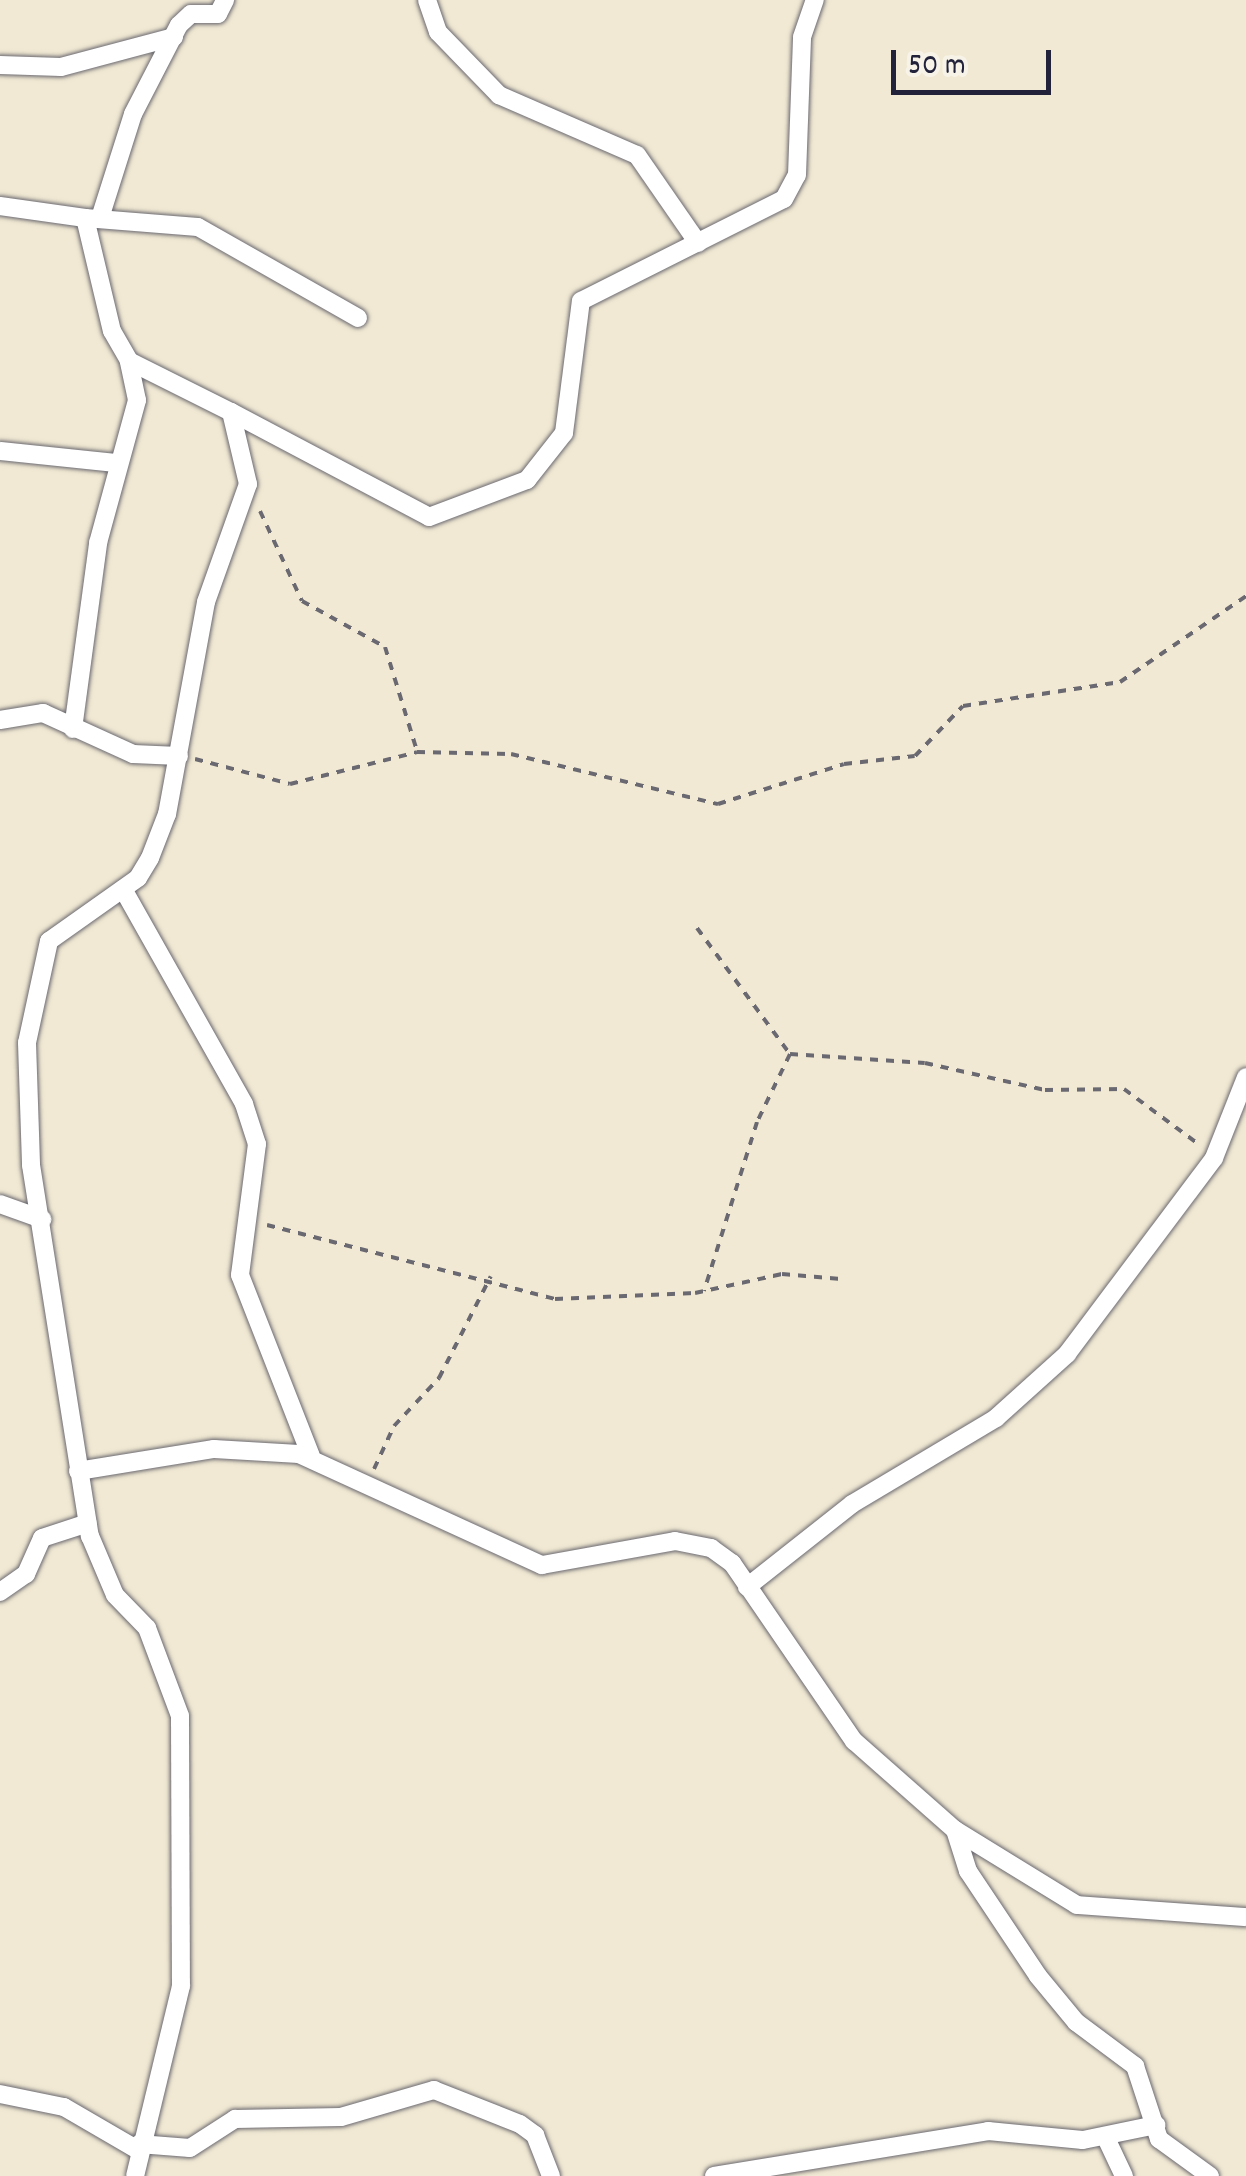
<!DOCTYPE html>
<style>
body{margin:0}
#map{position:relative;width:1246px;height:2176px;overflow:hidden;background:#f1e9d3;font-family:Dekko,sans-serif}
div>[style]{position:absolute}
.path>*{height:4px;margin-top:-2px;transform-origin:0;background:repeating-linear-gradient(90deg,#6a6870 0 8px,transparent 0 16px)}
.roads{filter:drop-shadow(0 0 2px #6a6870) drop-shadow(0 0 2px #6a6870)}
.street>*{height:18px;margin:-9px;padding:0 9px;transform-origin:9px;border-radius:9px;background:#fff}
span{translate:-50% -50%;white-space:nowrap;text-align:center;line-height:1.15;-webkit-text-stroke:8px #f7f3e8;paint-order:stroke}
.scale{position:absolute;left:891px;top:50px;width:160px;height:45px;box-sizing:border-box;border:5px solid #22223b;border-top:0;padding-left:12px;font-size:30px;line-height:35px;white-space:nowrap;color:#22223b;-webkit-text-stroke:8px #f7f3e8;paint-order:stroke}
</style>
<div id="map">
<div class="path">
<i style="left:260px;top:511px;width:99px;rotate:65deg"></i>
<i style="left:302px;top:601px;width:95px;rotate:29deg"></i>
<i style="left:385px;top:647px;width:109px;rotate:72.9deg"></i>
<i style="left:195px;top:759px;width:98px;rotate:14.7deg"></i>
<i style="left:290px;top:784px;width:131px;rotate:-14.1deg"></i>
<i style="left:417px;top:752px;width:94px;rotate:1.2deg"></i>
<i style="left:511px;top:754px;width:213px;rotate:13.6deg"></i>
<i style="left:718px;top:804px;width:132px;rotate:-17.6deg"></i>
<i style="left:844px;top:764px;width:71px;rotate:-6.4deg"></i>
<i style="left:915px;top:756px;width:69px;rotate:-46.2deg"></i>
<i style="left:963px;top:706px;width:159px;rotate:-8.7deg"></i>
<i style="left:1120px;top:682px;width:153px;rotate:-34.3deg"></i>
<i style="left:697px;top:928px;width:157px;rotate:53.6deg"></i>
<i style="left:790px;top:1054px;width:76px;rotate:115.9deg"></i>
<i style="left:757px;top:1122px;width:177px;rotate:107.4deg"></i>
<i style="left:790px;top:1054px;width:135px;rotate:3.8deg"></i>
<i style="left:925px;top:1063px;width:123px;rotate:12.7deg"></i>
<i style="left:1045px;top:1090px;width:79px;rotate:-0.7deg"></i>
<i style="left:1124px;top:1089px;width:91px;rotate:36.5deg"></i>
<i style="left:267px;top:1225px;width:297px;rotate:14.4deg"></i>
<i style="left:555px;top:1299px;width:140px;rotate:-2.5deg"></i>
<i style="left:695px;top:1293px;width:89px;rotate:-12.3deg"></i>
<i style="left:782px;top:1274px;width:59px;rotate:4.8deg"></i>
<i style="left:374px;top:1469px;width:47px;rotate:-65.1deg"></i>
<i style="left:394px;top:1426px;width:66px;rotate:-46.8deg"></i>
<i style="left:439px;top:1378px;width:114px;rotate:-63deg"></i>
</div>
<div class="roads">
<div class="street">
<i style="left:427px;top:0;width:34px;rotate:71deg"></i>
<i style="left:438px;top:32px;width:88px;rotate:45.9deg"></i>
<i style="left:499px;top:95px;width:150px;rotate:23.5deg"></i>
<i style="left:637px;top:155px;width:107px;rotate:55.3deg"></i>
<i style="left:0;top:65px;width:61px;rotate:1.9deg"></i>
<i style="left:61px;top:67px;width:117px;rotate:-14.9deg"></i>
<i style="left:0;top:206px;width:86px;rotate:8deg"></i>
<i style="left:85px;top:218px;width:116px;rotate:76.6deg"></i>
<i style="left:112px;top:331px;width:34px;rotate:60deg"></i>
<i style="left:129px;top:361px;width:114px;rotate:26.6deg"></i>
<i style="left:231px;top:412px;width:74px;rotate:76.7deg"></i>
<i style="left:248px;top:484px;width:125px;rotate:109.6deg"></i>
<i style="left:206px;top:602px;width:216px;rotate:100.4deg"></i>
<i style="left:167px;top:814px;width:47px;rotate:111.1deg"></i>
<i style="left:150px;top:858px;width:23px;rotate:121deg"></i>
<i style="left:138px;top:878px;width:109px;rotate:144.7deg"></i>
<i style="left:49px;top:941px;width:104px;rotate:102.2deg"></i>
<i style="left:27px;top:1043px;width:122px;rotate:88.1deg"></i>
<i style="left:31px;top:1165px;width:376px;rotate:81deg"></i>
<i style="left:90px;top:1536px;width:64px;rotate:67deg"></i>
<i style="left:115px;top:1595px;width:46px;rotate:45.9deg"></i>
<i style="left:147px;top:1628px;width:94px;rotate:69.4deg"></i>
<i style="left:180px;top:1716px;width:270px;rotate:89.8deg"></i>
<i style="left:181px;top:1986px;width:195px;rotate:103.6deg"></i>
<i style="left:85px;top:218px;width:113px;rotate:4.6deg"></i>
<i style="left:198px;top:227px;width:184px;rotate:29.6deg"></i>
<i style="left:100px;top:218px;width:109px;rotate:-72.4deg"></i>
<i style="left:133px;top:114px;width:100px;rotate:-62.7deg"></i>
<i style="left:179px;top:25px;width:16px;rotate:-43deg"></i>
<i style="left:191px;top:14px;width:27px"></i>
<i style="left:218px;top:14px;width:16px;rotate:-63deg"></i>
<i style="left:231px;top:412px;width:224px;rotate:27.9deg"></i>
<i style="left:429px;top:517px;width:105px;rotate:-20.7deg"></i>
<i style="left:527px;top:480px;width:60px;rotate:-51.8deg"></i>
<i style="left:564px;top:433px;width:133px;rotate:-82.7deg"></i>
<i style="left:581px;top:301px;width:227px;rotate:-26.7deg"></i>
<i style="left:784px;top:199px;width:27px;rotate:-62deg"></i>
<i style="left:797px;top:175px;width:138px;rotate:-87.9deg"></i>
<i style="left:802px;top:37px;width:39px;rotate:-71deg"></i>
<i style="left:0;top:451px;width:117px;rotate:5.9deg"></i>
<i style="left:0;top:720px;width:44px;rotate:-9.2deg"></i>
<i style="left:43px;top:713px;width:99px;rotate:24.5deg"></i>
<i style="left:133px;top:754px;width:46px;rotate:2.5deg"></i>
<i style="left:73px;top:729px;width:188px;rotate:-82.3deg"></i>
<i style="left:98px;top:543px;width:148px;rotate:-74.7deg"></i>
<i style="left:137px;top:400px;width:40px;rotate:-102deg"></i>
<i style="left:123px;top:889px;width:247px;rotate:60.6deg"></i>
<i style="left:244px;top:1104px;width:42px;rotate:72deg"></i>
<i style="left:257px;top:1144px;width:132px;rotate:97.4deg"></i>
<i style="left:240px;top:1275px;width:194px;rotate:68.6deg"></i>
<i style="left:0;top:1204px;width:45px;rotate:19.7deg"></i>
<i style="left:78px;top:1471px;width:138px;rotate:-9.2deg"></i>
<i style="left:214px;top:1449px;width:85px;rotate:3.4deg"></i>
<i style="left:299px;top:1454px;width:267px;rotate:24.6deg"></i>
<i style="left:542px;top:1565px;width:135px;rotate:-10.2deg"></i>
<i style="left:675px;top:1541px;width:37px;rotate:11deg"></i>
<i style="left:711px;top:1548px;width:26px;rotate:36deg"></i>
<i style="left:732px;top:1563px;width:216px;rotate:55.6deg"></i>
<i style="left:854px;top:1741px;width:135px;rotate:41.4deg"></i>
<i style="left:955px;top:1830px;width:143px;rotate:31.6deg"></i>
<i style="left:1077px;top:1905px;width:169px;rotate:4.1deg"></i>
<i style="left:747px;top:1587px;width:134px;rotate:-38.3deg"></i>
<i style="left:852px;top:1504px;width:168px;rotate:-30.8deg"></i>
<i style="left:996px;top:1418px;width:96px;rotate:-42deg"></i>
<i style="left:1067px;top:1354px;width:245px;rotate:-53.1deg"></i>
<i style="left:1214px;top:1158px;width:87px;rotate:-68.4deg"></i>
<i style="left:0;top:1592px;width:32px;rotate:-35deg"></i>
<i style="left:26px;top:1574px;width:39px;rotate:-66deg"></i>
<i style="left:42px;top:1538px;width:48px;rotate:-18.1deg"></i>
<i style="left:955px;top:1830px;width:43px;rotate:72.4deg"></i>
<i style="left:968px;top:1871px;width:126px;rotate:56.3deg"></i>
<i style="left:1038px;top:1976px;width:60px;rotate:50.4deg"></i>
<i style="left:1076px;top:2022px;width:74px;rotate:36.7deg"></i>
<i style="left:1135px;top:2066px;width:77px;rotate:71.8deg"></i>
<i style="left:1159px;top:2139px;width:63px;rotate:36deg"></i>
<i style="left:0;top:2094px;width:65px;rotate:11.5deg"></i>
<i style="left:64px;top:2107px;width:86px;rotate:30.2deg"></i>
<i style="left:1106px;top:2138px;width:42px;rotate:64.7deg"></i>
<i style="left:139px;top:2144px;width:51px;rotate:4.5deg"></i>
<i style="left:190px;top:2148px;width:54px;rotate:-32.8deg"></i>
<i style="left:235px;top:2119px;width:106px;rotate:-1.1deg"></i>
<i style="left:341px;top:2117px;width:97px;rotate:-16.2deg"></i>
<i style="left:434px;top:2090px;width:92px;rotate:21.6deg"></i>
<i style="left:520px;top:2124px;width:19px;rotate:36deg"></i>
<i style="left:535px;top:2135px;width:44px;rotate:68.7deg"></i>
<i style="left:714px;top:2176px;width:278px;rotate:-9.3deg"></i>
<i style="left:988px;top:2131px;width:95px;rotate:5.4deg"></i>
<i style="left:1083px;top:2140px;width:75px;rotate:-11.6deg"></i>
</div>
</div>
<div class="scale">50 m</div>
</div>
